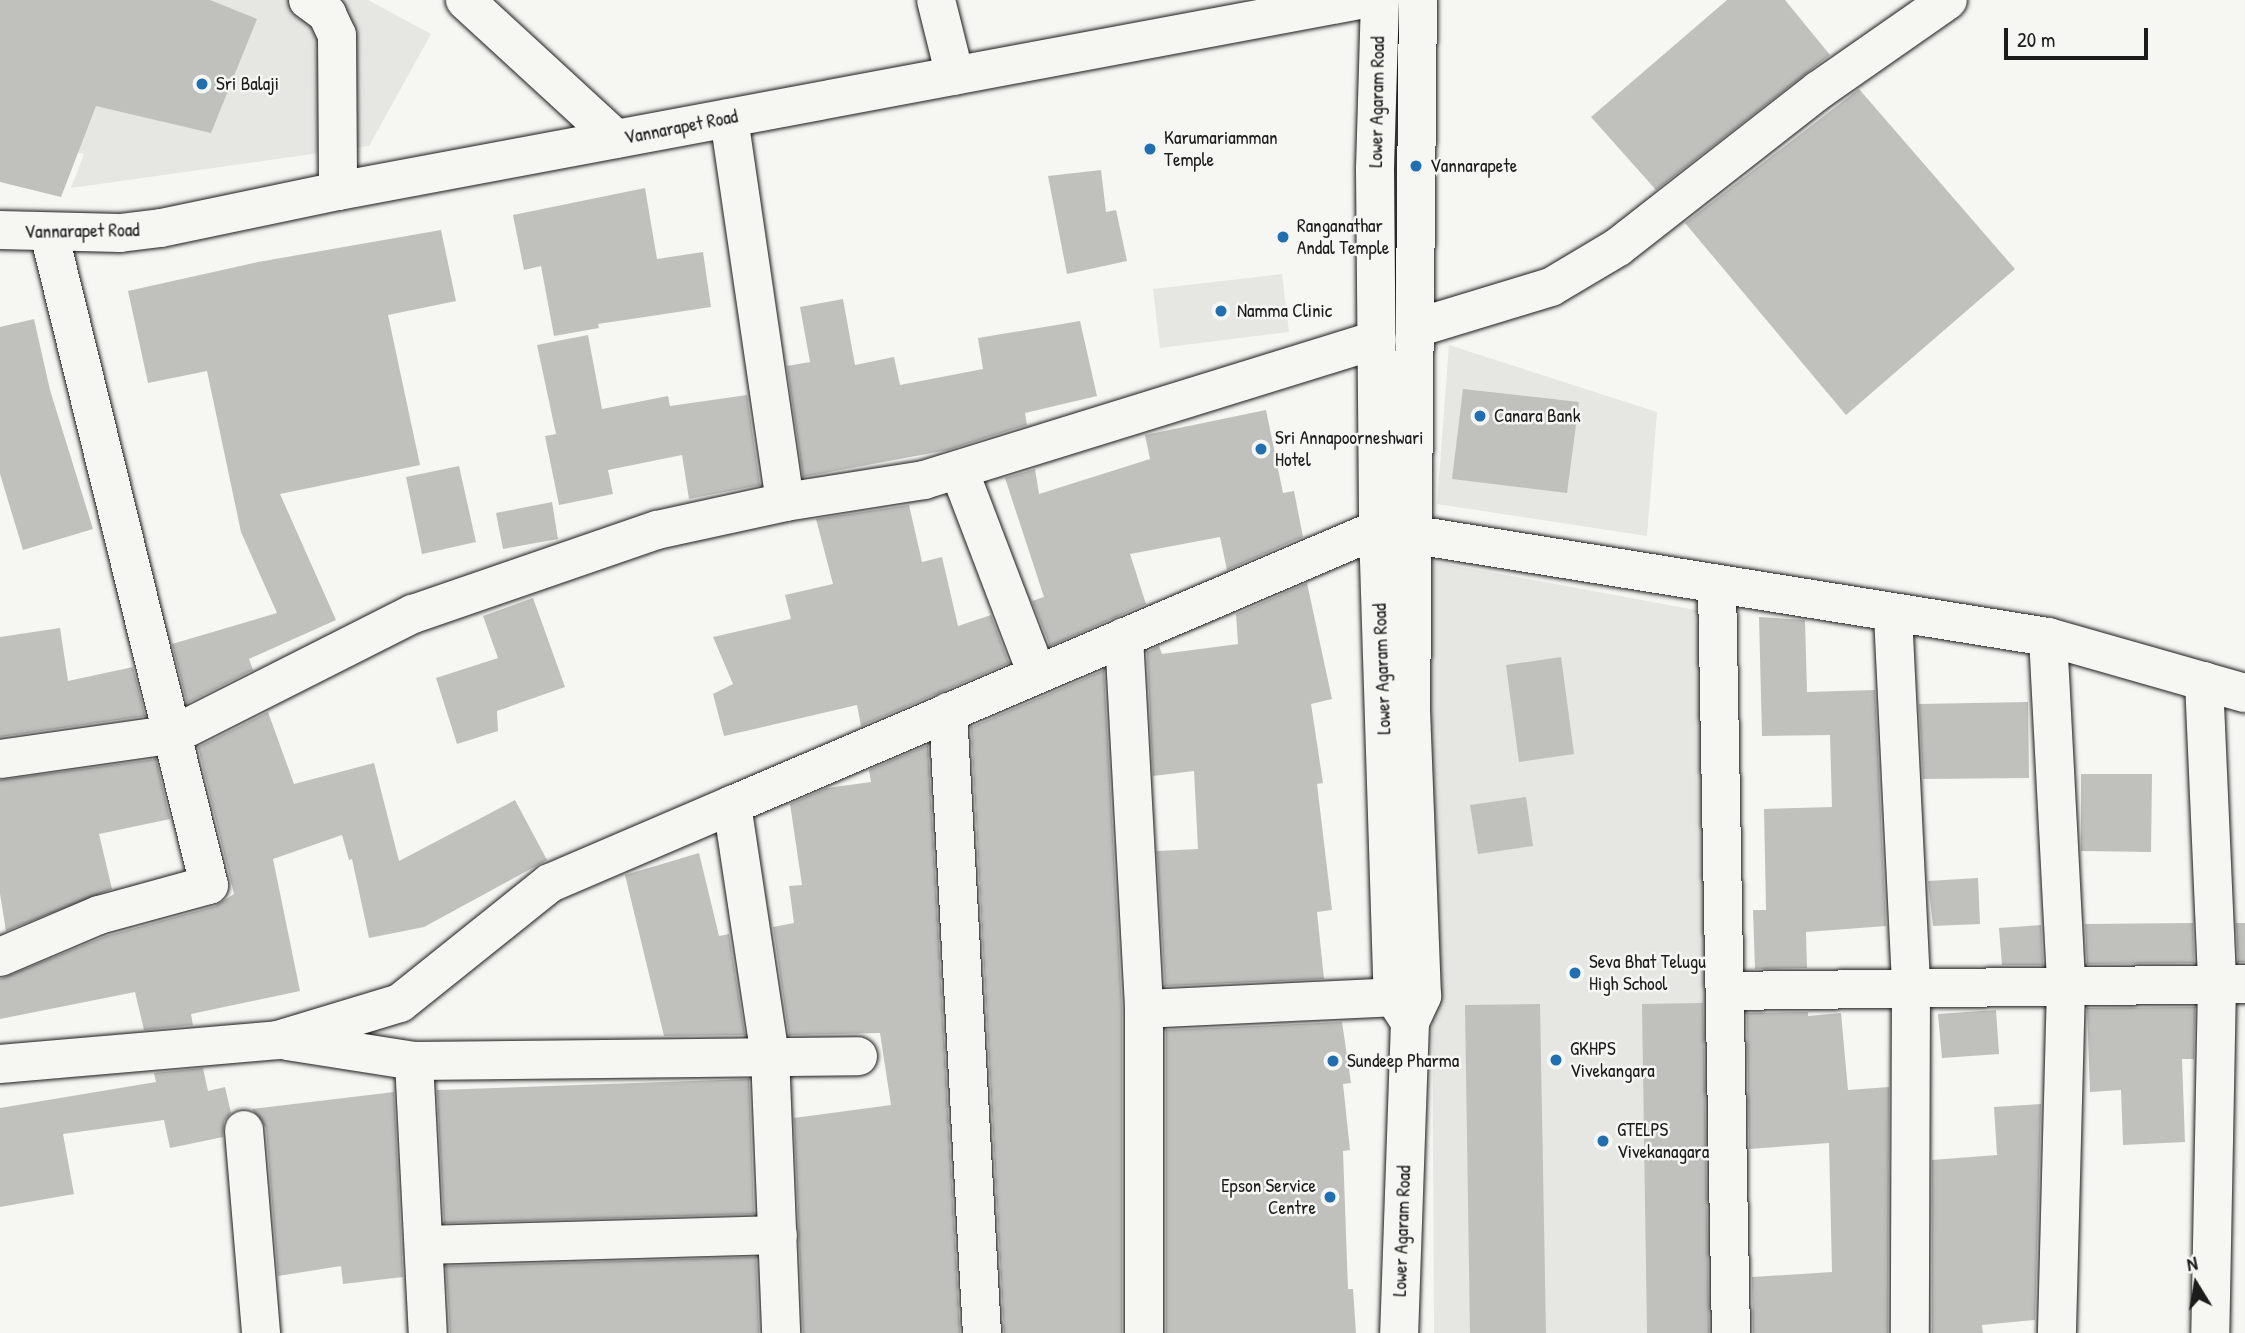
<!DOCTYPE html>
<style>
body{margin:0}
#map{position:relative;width:2245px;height:1333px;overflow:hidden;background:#f6f6f2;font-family:"Patrick Hand",sans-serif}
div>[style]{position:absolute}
.built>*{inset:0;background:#e6e6e2}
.building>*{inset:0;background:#c0c0bd}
.roads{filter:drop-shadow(0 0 2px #1c1c1c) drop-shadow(0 0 2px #1c1c1c)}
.minor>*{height:38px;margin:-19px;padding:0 19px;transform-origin:19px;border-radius:19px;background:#f6f6f2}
.major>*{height:38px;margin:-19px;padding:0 19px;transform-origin:19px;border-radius:19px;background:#f6f6f2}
.dots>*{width:19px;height:19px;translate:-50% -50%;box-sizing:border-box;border:4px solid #f6f6f2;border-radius:50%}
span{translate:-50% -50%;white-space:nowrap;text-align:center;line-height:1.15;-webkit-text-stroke:5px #f6f6f2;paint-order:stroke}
.poi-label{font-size:19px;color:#1c1c1c}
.left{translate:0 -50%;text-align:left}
.right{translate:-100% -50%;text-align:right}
.street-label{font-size:19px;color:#1c1c1c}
.north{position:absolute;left:2161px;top:1249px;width:70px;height:70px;-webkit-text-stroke:5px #f6f6f2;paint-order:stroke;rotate:349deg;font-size:19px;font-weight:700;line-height:28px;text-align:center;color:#1c1c1c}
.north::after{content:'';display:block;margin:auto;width:24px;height:32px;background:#1c1c1c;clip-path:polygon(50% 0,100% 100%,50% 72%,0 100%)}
.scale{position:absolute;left:2004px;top:28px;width:144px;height:32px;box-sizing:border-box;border:4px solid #1c1c1c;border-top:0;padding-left:9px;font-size:21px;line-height:24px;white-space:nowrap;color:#1c1c1c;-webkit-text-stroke:5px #f6f6f2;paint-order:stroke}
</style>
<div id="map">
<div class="built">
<i style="clip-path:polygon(0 0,368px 0,431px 34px,369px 146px,71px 188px,84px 154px,0 134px)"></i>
<i style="clip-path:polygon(1282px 274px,1289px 332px,1160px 348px,1153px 289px)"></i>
<i style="clip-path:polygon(1449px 345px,1657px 412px,1647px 536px,1437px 504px)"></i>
<i style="clip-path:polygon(1430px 561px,1712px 613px,1724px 1333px,1434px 1333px)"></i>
</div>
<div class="building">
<i style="clip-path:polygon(0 0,210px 0,257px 19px,211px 133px,96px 106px,61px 197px,0 182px)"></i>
<i style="clip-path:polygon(1727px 0,1785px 0,1830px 55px,1656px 190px,1591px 117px)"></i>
<i style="clip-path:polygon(1859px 89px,2015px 269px,1846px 415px,1685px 223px)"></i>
<i style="clip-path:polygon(1101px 170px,1106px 212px,1116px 210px,1127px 261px,1067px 274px,1048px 176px)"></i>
<i style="clip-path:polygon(645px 188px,657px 259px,703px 252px,711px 307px,598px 324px,599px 328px,554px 336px,541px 266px,524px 270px,513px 215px)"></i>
<i style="clip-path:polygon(441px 230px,456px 301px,388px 315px,420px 465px,280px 494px,336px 620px,249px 659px,253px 670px,187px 703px,172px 644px,277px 613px,241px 532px,207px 371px,148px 383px,128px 291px,258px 262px)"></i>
<i style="clip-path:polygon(843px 299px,855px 365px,894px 357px,900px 385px,983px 369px,978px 338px,1080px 321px,1097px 396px,1025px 413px,1027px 425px,948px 450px,803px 477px,787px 366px,810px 362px,800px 307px)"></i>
<i style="clip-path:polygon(34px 319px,50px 390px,93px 529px,23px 550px,0 474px,0 327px)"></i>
<i style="clip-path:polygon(588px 335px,602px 409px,668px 396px,670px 406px,747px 395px,760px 485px,689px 499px,682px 455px,608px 470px,613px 494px,559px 505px,545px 436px,556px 434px,537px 345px)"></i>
<i style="clip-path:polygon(1463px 389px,1579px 402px,1567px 493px,1452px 479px)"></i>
<i style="clip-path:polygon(1266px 410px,1283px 493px,1294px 491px,1303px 537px,1227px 570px,1220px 537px,1130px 554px,1146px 604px,1050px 646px,1032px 601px,1044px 597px,1005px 478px,1035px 469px,1039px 494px,1150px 459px,1145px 435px)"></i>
<i style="clip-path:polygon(459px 466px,476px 542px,422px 554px,406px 477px)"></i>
<i style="clip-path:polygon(552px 502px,558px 539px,503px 549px,496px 513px)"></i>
<i style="clip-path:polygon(909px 505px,922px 562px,942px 557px,958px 626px,991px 615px,1009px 663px,861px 726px,857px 705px,724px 736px,713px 694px,733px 684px,713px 637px,791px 619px,785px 595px,833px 584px,816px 519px)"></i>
<i style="clip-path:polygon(1307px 583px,1332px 699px,1311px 704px,1323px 783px,1317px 784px,1332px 910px,1317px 912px,1324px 979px,1165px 986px,1157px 851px,1198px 849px,1194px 771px,1153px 776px,1147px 652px,1159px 646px,1162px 654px,1238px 644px,1236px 614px)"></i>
<i style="clip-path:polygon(533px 598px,565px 687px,497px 711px,498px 731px,457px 744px,436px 678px,498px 658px,483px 616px)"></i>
<i style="clip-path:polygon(1759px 617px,1805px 620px,1807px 692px,1875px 690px,1886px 926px,1806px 932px,1807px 968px,1755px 969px,1753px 910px,1766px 910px,1764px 809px,1832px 807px,1830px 735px,1762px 736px)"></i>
<i style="clip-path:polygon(60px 628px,68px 681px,133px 667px,145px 716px,0 737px,0 637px)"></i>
<i style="clip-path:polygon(1561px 657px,1574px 754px,1519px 762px,1506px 665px)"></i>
<i style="clip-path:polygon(1104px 670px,1122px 1010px,1122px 1333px,1004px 1333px,971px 727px)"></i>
<i style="clip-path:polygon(2028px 702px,2029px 778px,1923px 779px,1919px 704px)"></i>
<i style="clip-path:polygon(268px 712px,294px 784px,374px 763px,399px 861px,515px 800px,547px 860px,424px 927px,369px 938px,352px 859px,349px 860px,342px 835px,273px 859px,300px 991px,191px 1014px,193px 1025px,144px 1030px,135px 992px,0 1019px,0 979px,106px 936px,215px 906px,234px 894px,198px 747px)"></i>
<i style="clip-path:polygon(928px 745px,960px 1333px,803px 1333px,794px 1118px,891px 1105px,880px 1033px,789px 1035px,773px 927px,794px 923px,789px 886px,802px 885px,790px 804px,827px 788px,871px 782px,869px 770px)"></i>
<i style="clip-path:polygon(156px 759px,170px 819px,99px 834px,112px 889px,6px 931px,0 894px,0 780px)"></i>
<i style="clip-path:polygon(2081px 774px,2152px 774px,2151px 852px,2081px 851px)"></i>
<i style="clip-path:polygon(1526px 797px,1533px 846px,1478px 854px,1470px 805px)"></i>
<i style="clip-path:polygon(699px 853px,719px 936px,729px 934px,745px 1035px,664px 1036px,625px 875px)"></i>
<i style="clip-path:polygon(1978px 878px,1980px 924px,1933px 926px,1928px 881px)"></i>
<i style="clip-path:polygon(2193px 923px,2194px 963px,2087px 964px,2085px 924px)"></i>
<i style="clip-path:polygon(2236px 923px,2245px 923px,2245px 962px,2238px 962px)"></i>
<i style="clip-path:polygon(2041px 925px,2043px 965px,2002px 965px,1999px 928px)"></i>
<i style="clip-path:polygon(1703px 1003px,1709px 1333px,1647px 1333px,1642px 1004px)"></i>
<i style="clip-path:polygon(1540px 1004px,1546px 1333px,1470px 1333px,1465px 1005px)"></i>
<i style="clip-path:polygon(2195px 1007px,2194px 1059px,2182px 1059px,2185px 1142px,2123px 1145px,2121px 1090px,2090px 1092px,2087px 1008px)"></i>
<i style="clip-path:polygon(1996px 1010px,1999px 1054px,1942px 1058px,1938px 1014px)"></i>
<i style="clip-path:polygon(1808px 1012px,1808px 1016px,1841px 1013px,1848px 1090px,1889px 1087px,1888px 1333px,1753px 1333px,1752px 1277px,1832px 1272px,1829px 1143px,1749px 1149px,1747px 1013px)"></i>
<i style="clip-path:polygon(1342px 1022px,1351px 1083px,1343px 1084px,1350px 1150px,1343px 1151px,1348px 1289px,1353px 1289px,1356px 1333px,1166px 1333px,1166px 1030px)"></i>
<i style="clip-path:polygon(203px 1068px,208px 1091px,225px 1087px,231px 1113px,224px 1121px,223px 1137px,170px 1148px,164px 1120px,63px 1134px,74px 1194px,0 1207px,0 1108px,156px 1082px,154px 1073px)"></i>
<i style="clip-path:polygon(749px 1079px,754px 1214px,444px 1223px,437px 1090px)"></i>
<i style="clip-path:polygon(394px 1092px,403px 1277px,343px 1284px,341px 1266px,278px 1276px,266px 1128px,252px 1109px)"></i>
<i style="clip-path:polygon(2041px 1104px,2035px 1320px,1982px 1325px,1983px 1333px,1932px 1333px,1932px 1160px,1997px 1155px,1994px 1107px)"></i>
<i style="clip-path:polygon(756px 1257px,759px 1333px,450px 1333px,446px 1266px)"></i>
</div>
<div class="roads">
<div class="minor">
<i style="left:308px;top:0;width:24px;rotate:36deg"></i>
<i style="left:327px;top:14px;width:23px;rotate:65deg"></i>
<i style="left:337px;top:35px;width:156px;rotate:89.6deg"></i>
<i style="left:465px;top:0;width:205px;rotate:42.6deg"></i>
<i style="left:936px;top:0;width:78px;rotate:76deg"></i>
<i style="left:729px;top:118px;width:388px;rotate:81.7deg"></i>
<i style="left:0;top:230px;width:120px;rotate:1.4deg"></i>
<i style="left:120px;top:233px;width:41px;rotate:-7deg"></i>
<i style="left:161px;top:228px;width:181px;rotate:-11.8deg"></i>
<i style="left:338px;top:191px;width:1040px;rotate:-10.59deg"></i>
<i style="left:1416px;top:328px;width:141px;rotate:-16.9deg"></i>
<i style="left:1551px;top:287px;width:78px;rotate:-30.8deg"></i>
<i style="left:1618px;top:247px;width:255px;rotate:-38deg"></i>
<i style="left:1819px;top:90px;width:157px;rotate:-34.9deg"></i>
<i style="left:959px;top:470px;width:218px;rotate:69.1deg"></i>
<i style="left:1717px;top:586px;width:747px;rotate:88.93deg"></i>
<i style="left:1893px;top:615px;width:374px;rotate:87.2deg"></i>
<i style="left:1911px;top:989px;width:344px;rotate:90.2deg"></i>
<i style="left:1124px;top:637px;width:373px;rotate:86.9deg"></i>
<i style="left:1144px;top:1009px;width:324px;rotate:90deg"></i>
<i style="left:2048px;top:637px;width:349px;rotate:87deg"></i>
<i style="left:2066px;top:986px;width:347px;rotate:91.5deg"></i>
<i style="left:2204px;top:681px;width:303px;rotate:87.5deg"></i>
<i style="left:2217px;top:984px;width:349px;rotate:91.1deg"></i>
<i style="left:948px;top:712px;width:622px;rotate:86.87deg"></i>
<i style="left:0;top:759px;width:177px;rotate:-8.1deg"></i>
<i style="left:175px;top:734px;width:267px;rotate:-26.8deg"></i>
<i style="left:413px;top:614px;width:258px;rotate:-19deg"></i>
<i style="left:657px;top:530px;width:131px;rotate:-12.3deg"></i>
<i style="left:785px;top:502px;width:141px;rotate:-9deg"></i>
<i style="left:924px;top:480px;width:474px;rotate:-17.2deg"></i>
<i style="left:732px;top:805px;width:702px;rotate:-23.13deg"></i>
<i style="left:1378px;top:529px;width:679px;rotate:9.16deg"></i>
<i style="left:2048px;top:637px;width:205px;rotate:15.9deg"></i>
<i style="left:0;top:957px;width:108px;rotate:-23deg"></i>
<i style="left:99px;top:915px;width:114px;rotate:-15.3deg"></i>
<i style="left:209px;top:885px;width:671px;rotate:-103.79deg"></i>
<i style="left:1727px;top:991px;width:518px;rotate:-0.77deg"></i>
<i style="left:1144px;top:1009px;width:278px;rotate:-2.7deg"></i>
<i style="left:287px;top:1041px;width:129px;rotate:8.9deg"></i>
<i style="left:414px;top:1061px;width:444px;rotate:-0.6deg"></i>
<i style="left:414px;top:1061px;width:272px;rotate:87.1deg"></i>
<i style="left:0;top:1064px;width:279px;rotate:-4.9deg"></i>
<i style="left:278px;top:1040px;width:127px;rotate:-16.9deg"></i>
<i style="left:400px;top:1003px;width:192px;rotate:-38.7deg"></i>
<i style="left:550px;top:883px;width:198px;rotate:-23.2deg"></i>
<i style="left:732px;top:805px;width:253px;rotate:81.4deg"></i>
<i style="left:770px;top:1055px;width:278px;rotate:87.7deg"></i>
<i style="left:244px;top:1130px;width:204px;rotate:85.2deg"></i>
<i style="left:425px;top:1245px;width:353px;rotate:-1.6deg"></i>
</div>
<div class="major">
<i style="left:1380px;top:0;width:169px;rotate:91.7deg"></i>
<i style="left:1375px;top:169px;width:360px;rotate:89.5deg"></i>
<i style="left:1378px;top:529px;width:467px;rotate:88.2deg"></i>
<i style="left:1393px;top:996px;width:31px;rotate:57deg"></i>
<i style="left:1410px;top:1022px;width:311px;rotate:92deg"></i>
<i style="left:1410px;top:1022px;width:29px;rotate:-65deg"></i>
<i style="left:1422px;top:996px;width:285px;rotate:-92.2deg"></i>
<i style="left:1411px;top:711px;width:711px;rotate:-89.44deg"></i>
</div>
</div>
<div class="dots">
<i style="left:202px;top:84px;background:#1f6fb2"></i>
<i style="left:1150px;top:149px;background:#1f6fb2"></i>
<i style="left:1416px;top:166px;background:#1f6fb2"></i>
<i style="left:1283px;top:237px;background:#1f6fb2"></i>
<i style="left:1221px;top:311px;background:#1f6fb2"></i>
<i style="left:1480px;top:416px;background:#1f6fb2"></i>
<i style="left:1261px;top:449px;background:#1f6fb2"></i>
<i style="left:1575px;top:973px;background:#1f6fb2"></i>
<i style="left:1556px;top:1060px;background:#1f6fb2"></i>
<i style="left:1333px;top:1061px;background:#1f6fb2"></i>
<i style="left:1603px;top:1141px;background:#1f6fb2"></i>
<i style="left:1330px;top:1197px;background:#1f6fb2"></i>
</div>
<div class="poi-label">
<span class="left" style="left:216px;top:84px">Sri Balaji</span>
<span class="left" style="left:1164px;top:149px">Karumariamman<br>Temple</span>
<span class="left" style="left:1430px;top:166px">Vannarapete</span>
<span class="left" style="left:1297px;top:237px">Ranganathar<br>Andal Temple</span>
<span class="left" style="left:1237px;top:311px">Namma Clinic</span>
<span class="left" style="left:1494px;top:416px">Canara Bank</span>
<span class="left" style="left:1275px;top:449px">Sri Annapoorneshwari<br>Hotel</span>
<span class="left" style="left:1589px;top:973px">Seva Bhat Telugu<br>High School</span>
<span class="left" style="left:1570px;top:1060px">GKHPS<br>Vivekangara</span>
<span class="left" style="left:1347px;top:1061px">Sundeep Pharma</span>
<span class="left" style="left:1617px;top:1141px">GTELPS<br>Vivekanagara</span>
<span class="right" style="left:1316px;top:1197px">Epson Service<br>Centre</span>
</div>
<div class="street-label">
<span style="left:1377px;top:102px;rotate:-89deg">Lower Agaram Road</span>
<span style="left:681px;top:127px;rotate:-11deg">Vannarapet Road</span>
<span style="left:82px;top:231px;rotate:-1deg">Vannarapet Road</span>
<span style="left:1382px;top:669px;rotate:-92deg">Lower Agaram Road</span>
<span style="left:1402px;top:1231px;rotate:-88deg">Lower Agaram Road</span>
</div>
<div class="north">N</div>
<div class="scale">20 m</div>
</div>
